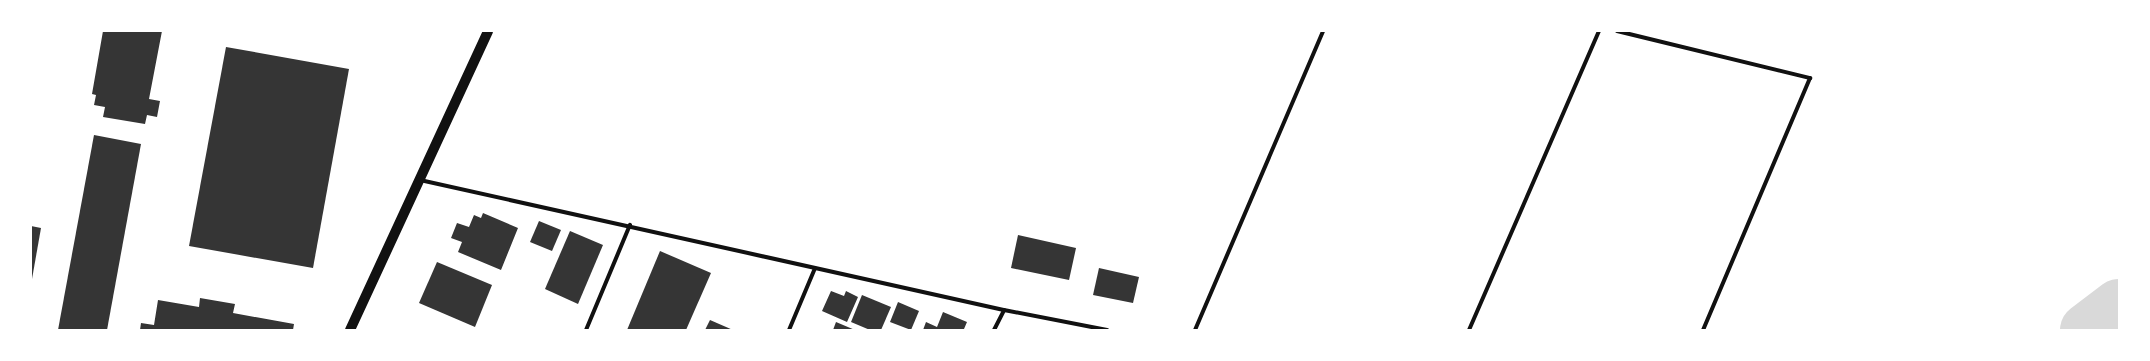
<!DOCTYPE html>
<style>
body{margin:0}
#map{position:relative;width:2150px;height:361px;overflow:hidden;background:#fff;font-family:"Open Sans",sans-serif}
div>[style]{position:absolute}
.river>*{height:54px;margin:-27px;padding:0 27px;transform-origin:27px;border-radius:27px;background:#d9d9d9}
.building>*{inset:0;background:#353535}
.minor>*{height:4px;margin:-2px;padding:0 2px;transform-origin:2px;border-radius:2px;background:#111}
.primary>*{height:10px;margin:-5px;padding:0 5px;transform-origin:5px;border-radius:5px;background:#111}
span{translate:-50% -50%;white-space:nowrap;text-align:center;line-height:1.15;-webkit-text-stroke:3px #fff;paint-order:stroke}
.frame{position:absolute;inset:0;border:32px solid #fff;pointer-events:none}
</style>
<div id="map">
<div class="river">
<i style="left:2087px;top:330px;width:40px;rotate:-37deg"></i>
</div>
<div class="building">
<i style="clip-path:polygon(103px 31px,162px 31px,149px 99px,160px 101px,157px 117px,147px 115px,145px 124px,103px 117px,105px 107px,94px 105px,96px 95px,92px 94px)"></i>
<i style="clip-path:polygon(226px 47px,349px 69px,313px 268px,189px 246px)"></i>
<i style="clip-path:polygon(94px 135px,141px 144px,107px 330px,58px 330px)"></i>
<i style="clip-path:polygon(483px 213px,518px 228px,501px 270px,458px 252px,462px 242px,451px 238px,457px 223px,469px 227px,474px 215px,481px 218px)"></i>
<i style="clip-path:polygon(539px 221px,561px 230px,552px 251px,530px 242px)"></i>
<i style="clip-path:polygon(31px 226px,41px 228px,32px 279px,31px 279px)"></i>
<i style="clip-path:polygon(570px 231px,603px 245px,578px 304px,545px 289px)"></i>
<i style="clip-path:polygon(1018px 235px,1076px 248px,1069px 280px,1011px 268px)"></i>
<i style="clip-path:polygon(660px 251px,711px 273px,686px 330px,627px 330px)"></i>
<i style="clip-path:polygon(437px 262px,492px 285px,475px 327px,419px 303px)"></i>
<i style="clip-path:polygon(1099px 268px,1139px 277px,1133px 303px,1093px 295px)"></i>
<i style="clip-path:polygon(831px 291px,844px 296px,846px 291px,858px 297px,847px 322px,822px 311px)"></i>
<i style="clip-path:polygon(862px 295px,891px 307px,881px 330px,870px 330px,851px 322px)"></i>
<i style="clip-path:polygon(200px 298px,235px 304px,233px 313px,294px 324px,293px 330px,140px 330px,141px 323px,154px 325px,158px 300px,199px 307px)"></i>
<i style="clip-path:polygon(898px 302px,919px 311px,911px 330px,890px 322px)"></i>
<i style="clip-path:polygon(943px 312px,967px 322px,964px 329px,967px 330px,923px 330px,926px 322px,937px 327px)"></i>
<i style="clip-path:polygon(710px 320px,733px 330px,705px 330px)"></i>
<i style="clip-path:polygon(836px 322px,855px 330px,833px 330px)"></i>
</div>
<div class="minor">
<i style="left:1617px;top:31px;width:199px;rotate:13.7deg"></i>
<i style="left:1810px;top:78px;width:274px;rotate:113deg"></i>
<i style="left:420px;top:180px;width:598px;rotate:12.55deg"></i>
<i style="left:1004px;top:310px;width:105px;rotate:11deg"></i>
<i style="left:586px;top:330px;width:114px;rotate:-67.3deg"></i>
<i style="left:789px;top:330px;width:67px;rotate:-67.2deg"></i>
<i style="left:994px;top:330px;width:22px;rotate:-63deg"></i>
<i style="left:1195px;top:330px;width:325px;rotate:-66.8deg"></i>
<i style="left:1469px;top:330px;width:326px;rotate:-66.5deg"></i>
</div>
<div class="primary">
<i style="left:350px;top:330px;width:329px;rotate:-65.2deg"></i>
</div>
<div class="frame"></div>
</div>
